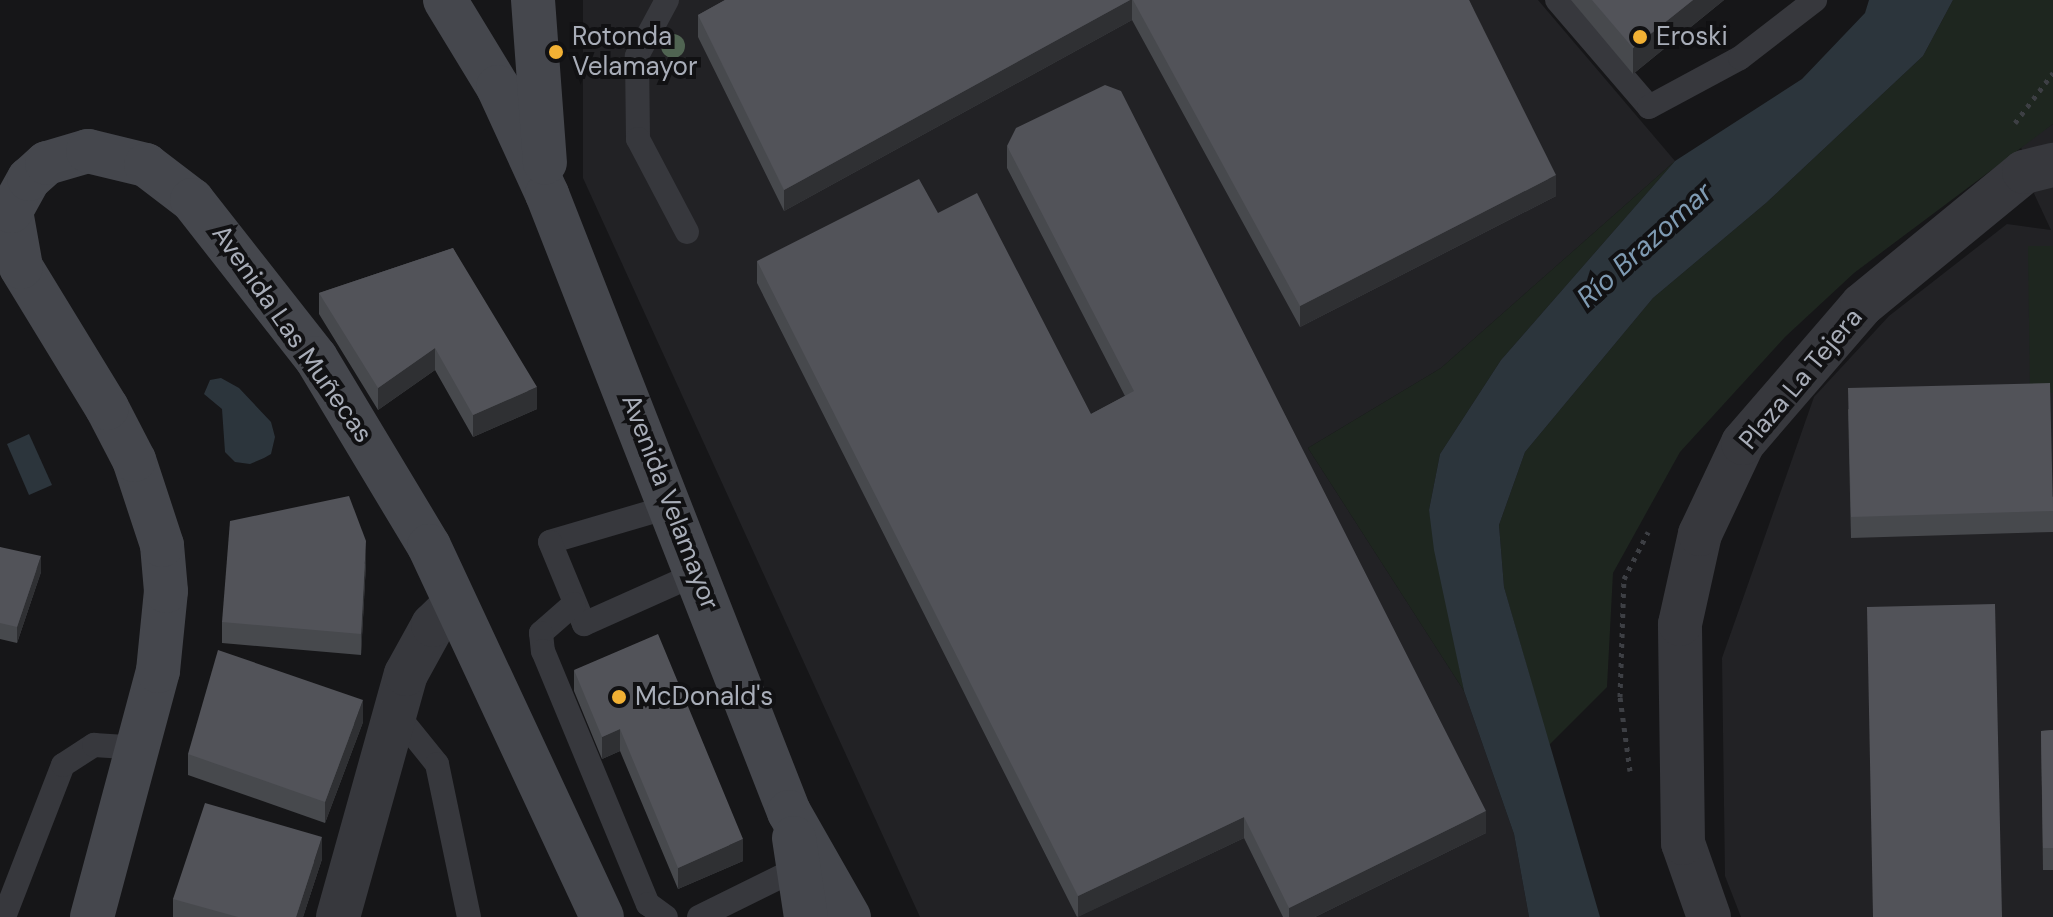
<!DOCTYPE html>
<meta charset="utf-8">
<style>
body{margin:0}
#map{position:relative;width:2053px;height:917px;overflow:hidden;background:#161618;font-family:"DM Sans",sans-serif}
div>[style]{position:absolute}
.built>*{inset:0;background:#222225}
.green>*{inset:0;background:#1e261f}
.water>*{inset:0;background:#2c353c}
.path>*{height:5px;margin-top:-2.5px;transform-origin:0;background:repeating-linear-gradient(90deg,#3d3f44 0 4px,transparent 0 10px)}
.lane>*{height:24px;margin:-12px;padding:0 12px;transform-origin:12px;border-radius:12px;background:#37383d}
.street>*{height:44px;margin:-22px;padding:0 22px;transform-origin:22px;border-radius:22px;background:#37383d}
.secondary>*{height:44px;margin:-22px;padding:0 22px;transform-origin:22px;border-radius:22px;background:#45474d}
.trees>*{width:24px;height:24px;margin:-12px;border-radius:50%;background:#506452}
.wall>*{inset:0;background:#47494d}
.shaded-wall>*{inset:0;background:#2f3033}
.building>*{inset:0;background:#525359}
.dots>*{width:22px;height:22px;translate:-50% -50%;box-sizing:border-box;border:4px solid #111113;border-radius:50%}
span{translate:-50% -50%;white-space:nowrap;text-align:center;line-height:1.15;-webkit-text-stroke:8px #111113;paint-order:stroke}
.poi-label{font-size:26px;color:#a8adb8}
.left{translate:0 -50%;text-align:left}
.street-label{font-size:26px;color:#a8adb8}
.water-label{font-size:28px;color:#7f9bb3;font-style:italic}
</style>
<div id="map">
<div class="built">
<i style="clip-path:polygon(583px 0,1538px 0,1675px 161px,1441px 368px,1308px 448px,1464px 691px,1514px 834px,1529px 917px,920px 917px,583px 178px)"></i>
<i style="clip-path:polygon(2053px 124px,2053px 917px,1741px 917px,1725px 876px,1722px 658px,1814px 397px,1889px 316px,2007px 224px,2051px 230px,2024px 172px,2021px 145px)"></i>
</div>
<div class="green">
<i style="clip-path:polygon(1953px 0,2053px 0,2053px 124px,1854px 273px,1785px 337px,1680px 452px,1613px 573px,1607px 687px,1549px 745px,1504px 587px,1499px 525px,1525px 452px,1653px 298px,1766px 203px,1923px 56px)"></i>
<i style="clip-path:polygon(1675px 161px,1501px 360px,1440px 454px,1429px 510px,1464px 691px,1308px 448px,1441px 368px)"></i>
<i style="clip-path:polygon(2028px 246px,2053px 246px,2053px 393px,2030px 393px)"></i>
</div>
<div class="water">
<i style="clip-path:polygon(1869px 0,1953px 0,1923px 56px,1766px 203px,1653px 298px,1525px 452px,1499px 525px,1504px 587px,1600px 917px,1529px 917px,1514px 834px,1464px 691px,1434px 550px,1429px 510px,1440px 454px,1501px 360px,1675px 161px,1802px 79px,1865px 13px)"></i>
<i style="clip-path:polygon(221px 378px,239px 388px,271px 422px,275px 437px,271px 454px,264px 458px,250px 464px,235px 462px,225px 452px,222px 409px,204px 394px,210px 380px)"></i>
<i style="clip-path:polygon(29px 434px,52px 485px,29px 495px,7px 444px)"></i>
</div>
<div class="path">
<i style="left:2015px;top:123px;width:63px;rotate:-52.8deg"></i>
<i style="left:1630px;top:771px;width:75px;rotate:-97.7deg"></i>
<i style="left:1620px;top:697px;width:118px;rotate:-88.1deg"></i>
<i style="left:1624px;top:579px;width:53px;rotate:-62.9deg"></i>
</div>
<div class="lane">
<i style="left:667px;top:0;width:64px;rotate:118.2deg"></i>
<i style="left:637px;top:56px;width:83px;rotate:89.3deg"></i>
<i style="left:638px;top:139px;width:105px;rotate:62.2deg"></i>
<i style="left:1557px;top:0;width:141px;rotate:49.3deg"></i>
<i style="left:1649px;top:107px;width:103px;rotate:-28.3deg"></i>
<i style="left:1740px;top:58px;width:95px;rotate:-37.7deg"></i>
<i style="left:672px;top:506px;width:127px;rotate:163.6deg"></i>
<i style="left:550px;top:542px;width:89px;rotate:67.5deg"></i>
<i style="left:584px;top:624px;width:125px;rotate:-24.1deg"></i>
<i style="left:574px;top:604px;width:44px;rotate:138.7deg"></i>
<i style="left:541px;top:633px;width:18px;rotate:84deg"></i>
<i style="left:543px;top:651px;width:274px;rotate:67.5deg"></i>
<i style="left:648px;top:904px;width:22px;rotate:36deg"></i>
<i style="left:395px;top:712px;width:67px;rotate:51.1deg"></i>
<i style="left:437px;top:764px;width:156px;rotate:78.2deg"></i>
<i style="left:4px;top:917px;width:163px;rotate:-68.8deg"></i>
<i style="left:63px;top:765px;width:37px;rotate:-33deg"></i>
<i style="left:94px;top:745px;width:47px;rotate:3.7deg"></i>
<i style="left:699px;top:917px;width:110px;rotate:-26.3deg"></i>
</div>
<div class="street">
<i style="left:338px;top:917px;width:252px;rotate:-74.4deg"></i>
<i style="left:406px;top:674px;width:56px;rotate:-61.1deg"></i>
<i style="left:433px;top:625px;width:30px;rotate:-44deg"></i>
<i style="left:1709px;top:917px;width:78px;rotate:-109.4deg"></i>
<i style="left:1683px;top:843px;width:219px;rotate:-90.8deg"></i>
<i style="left:1680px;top:624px;width:92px;rotate:-77.5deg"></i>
<i style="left:1700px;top:534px;width:101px;rotate:-64.7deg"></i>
<i style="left:1743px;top:443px;width:182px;rotate:-49.2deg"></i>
<i style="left:1862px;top:305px;width:210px;rotate:-39.4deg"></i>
<i style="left:2024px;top:172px;width:30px;rotate:-14deg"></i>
</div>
<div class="secondary">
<i style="left:445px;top:0;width:102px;rotate:58.7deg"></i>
<i style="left:498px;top:87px;width:118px;rotate:65.4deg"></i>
<i style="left:547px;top:194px;width:664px;rotate:68.62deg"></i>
<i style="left:789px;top:812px;width:121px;rotate:60.3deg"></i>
<i style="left:533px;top:0;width:163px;rotate:85.8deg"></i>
<i style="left:794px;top:838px;width:80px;rotate:81.4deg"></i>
<i style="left:92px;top:917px;width:255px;rotate:-75deg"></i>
<i style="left:158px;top:671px;width:80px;rotate:-84.3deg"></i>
<i style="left:166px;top:591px;width:46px;rotate:-95deg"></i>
<i style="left:162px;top:545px;width:89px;rotate:-108.2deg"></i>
<i style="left:134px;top:460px;width:59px;rotate:-117.4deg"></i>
<i style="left:107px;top:408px;width:165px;rotate:-121.4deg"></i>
<i style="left:21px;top:267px;width:57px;rotate:-100.1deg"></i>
<i style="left:11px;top:211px;width:37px;rotate:-61deg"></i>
<i style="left:29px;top:179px;width:24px;rotate:-42deg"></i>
<i style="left:47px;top:163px;width:43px;rotate:-16.3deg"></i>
<i style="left:88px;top:151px;width:60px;rotate:13.6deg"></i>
<i style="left:146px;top:165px;width:58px;rotate:37.3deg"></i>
<i style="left:192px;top:200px;width:201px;rotate:51.9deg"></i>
<i style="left:316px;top:358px;width:219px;rotate:59deg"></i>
<i style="left:429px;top:546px;width:409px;rotate:65deg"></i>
</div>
<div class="trees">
<i style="left:673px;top:46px"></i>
</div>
<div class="wall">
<i style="clip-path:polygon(725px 0,1469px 0,1556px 196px,1300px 327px,1132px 20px,784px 211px,698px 37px,698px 15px)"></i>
<i style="clip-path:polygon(1571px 0,1724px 0,1633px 74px)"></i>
<i style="clip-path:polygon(1007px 146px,1486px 833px,1315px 917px,1283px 917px,1244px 838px,1077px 917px,757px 283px,757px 261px,1091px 414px,1125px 396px,1007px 168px)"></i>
<i style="clip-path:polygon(453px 248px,537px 409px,473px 437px,435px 370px,378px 410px,319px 314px,319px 293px)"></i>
<i style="clip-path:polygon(1848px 409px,2053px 497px,2053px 532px,1851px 538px)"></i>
<i style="clip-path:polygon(0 547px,41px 572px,17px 643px,0 639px)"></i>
<i style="clip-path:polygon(366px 563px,361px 655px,222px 643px,222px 622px)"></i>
<i style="clip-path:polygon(574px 670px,743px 861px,678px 889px,620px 751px,602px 759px,574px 691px)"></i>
<i style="clip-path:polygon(363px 722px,325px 823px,188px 775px,188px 754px)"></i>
<i style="clip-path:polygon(2053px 730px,2053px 870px,2043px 870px,2041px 731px)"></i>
<i style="clip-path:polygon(322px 859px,303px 917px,173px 917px,173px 899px)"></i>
</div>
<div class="shaded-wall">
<i style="clip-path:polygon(1130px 0,1132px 0,1132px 20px,784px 211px,784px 190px)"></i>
<i style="clip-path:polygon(1693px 0,1724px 0,1633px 74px,1633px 48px)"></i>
<i style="clip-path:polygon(1556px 175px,1556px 196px,1300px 327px,1300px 306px)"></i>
<i style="clip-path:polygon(435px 348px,435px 370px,378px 410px,378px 388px)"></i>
<i style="clip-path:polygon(537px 387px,537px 409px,473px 437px,473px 415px)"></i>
<i style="clip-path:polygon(366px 541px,366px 563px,361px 655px,361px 634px)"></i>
<i style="clip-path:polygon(41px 556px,41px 572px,17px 643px,17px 627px)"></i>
<i style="clip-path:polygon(363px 700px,363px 722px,325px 823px,325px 802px)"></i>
<i style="clip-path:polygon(620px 729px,620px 751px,602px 759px,602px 737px)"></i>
<i style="clip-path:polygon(1486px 811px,1486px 833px,1315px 917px,1289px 917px,1289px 908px)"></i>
<i style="clip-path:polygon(1244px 817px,1244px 838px,1078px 917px,1078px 896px)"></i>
<i style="clip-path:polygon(322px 837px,322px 859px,303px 917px,296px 917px)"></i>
<i style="clip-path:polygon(743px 839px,743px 861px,678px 889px,678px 868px)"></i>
</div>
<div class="building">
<i style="clip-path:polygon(725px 0,1130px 0,784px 190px,698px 15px)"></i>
<i style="clip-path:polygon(1133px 0,1469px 0,1556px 175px,1300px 306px)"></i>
<i style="clip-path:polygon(1592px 0,1693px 0,1633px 48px)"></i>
<i style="clip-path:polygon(1105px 85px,1121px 91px,1486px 811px,1289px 908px,1244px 817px,1078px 896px,757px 261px,919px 179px,938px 213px,977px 193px,1091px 414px,1134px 391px,1007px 146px,1016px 128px)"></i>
<i style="clip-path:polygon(453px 248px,537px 387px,473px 415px,435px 348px,378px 388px,319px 293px)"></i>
<i style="clip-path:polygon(2050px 383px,2053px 511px,1851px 517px,1848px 388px)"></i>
<i style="clip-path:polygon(349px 496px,366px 541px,361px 634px,222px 622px,230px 521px)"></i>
<i style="clip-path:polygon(0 547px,41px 556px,17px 627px,0 623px)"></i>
<i style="clip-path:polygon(1995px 604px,2002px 917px,1873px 917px,1867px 607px)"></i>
<i style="clip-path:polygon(658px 634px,743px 839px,678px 868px,620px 729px,602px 737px,574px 670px)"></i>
<i style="clip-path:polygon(218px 650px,363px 700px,325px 802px,188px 754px)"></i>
<i style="clip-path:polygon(2053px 730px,2053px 848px,2043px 848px,2041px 731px)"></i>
<i style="clip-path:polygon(205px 803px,322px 837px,296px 917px,238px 917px,173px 899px)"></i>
</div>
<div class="dots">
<i style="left:1640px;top:37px;background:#f2b134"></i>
<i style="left:556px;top:52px;background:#f2b134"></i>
<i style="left:619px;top:697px;background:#f2b134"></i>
</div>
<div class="poi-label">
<span class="left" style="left:572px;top:52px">Rotonda<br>Velamayor</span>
<span class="left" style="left:1656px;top:37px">Eroski</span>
<span class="left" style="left:635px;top:697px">McDonald's</span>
</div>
<div class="street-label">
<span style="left:292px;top:334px;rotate:55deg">Avenida Las Muñecas</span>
<span style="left:1801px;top:379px;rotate:-50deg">Plaza La Tejera</span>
<span style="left:670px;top:502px;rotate:69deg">Avenida Velamayor</span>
</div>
<div class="water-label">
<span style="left:1645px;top:245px;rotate:-42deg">Río Brazomar</span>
</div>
</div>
